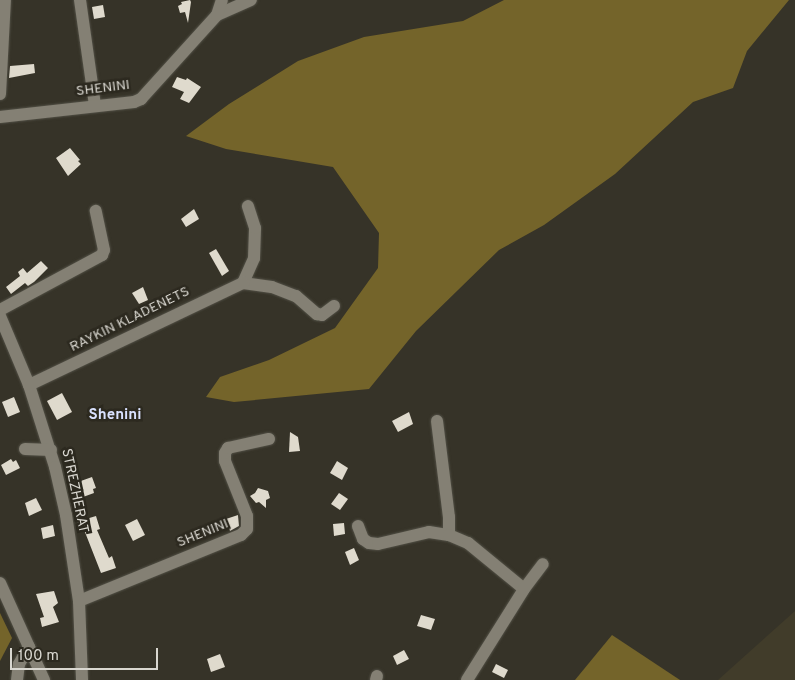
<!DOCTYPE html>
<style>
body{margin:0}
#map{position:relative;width:795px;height:680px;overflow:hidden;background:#363328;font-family:Overpass,sans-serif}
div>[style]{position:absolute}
.built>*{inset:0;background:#413c2a}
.forest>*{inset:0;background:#74642a}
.building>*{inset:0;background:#dfdacd}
.roads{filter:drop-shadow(0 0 1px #525046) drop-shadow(0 0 1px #525046)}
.minor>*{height:12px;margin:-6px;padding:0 6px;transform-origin:6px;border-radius:6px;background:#848074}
span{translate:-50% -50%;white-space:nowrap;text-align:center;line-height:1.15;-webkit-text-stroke:5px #2c291f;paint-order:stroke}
.street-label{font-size:14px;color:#d9d7d0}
.neighbourhood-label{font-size:15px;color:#dae2ff;font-weight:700}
.scale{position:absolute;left:10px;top:648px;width:148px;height:22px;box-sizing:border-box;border:2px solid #d9d7d0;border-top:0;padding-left:6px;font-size:15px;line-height:18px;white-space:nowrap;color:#d9d7d0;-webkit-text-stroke:4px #2c291f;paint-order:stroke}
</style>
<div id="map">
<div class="built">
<i style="clip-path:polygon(795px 611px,795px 680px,718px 680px)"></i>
</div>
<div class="forest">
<i style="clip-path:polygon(504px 0,789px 0,747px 51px,733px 88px,693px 102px,615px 174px,544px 225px,499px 250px,416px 331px,369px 389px,234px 402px,206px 397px,220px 377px,269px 360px,335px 328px,378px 268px,379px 233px,333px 167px,226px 149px,186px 136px,229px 104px,298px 61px,364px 37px,463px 21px)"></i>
<i style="clip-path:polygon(0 613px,12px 638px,0 661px)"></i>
<i style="clip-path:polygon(612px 635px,680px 680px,575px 680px)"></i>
</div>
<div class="building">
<i style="clip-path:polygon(190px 0,191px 2px,188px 23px,185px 12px,180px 13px,178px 6px,182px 4px,181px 2px)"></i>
<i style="clip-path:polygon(103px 5px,105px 17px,94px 19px,92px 7px)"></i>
<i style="clip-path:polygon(34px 64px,35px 73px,9px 78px,10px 66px)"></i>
<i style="clip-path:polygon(177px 77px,186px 80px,187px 78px,201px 87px,189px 103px,180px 99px,184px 92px,172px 87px)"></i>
<i style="clip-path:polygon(70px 148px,80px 160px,78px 161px,81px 164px,68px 176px,56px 158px)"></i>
<i style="clip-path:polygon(194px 209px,199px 219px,186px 227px,181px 219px)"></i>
<i style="clip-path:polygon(216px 249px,229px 271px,222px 276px,209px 253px)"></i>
<i style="clip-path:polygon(41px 261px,48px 268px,34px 282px,28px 286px,25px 283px,11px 294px,6px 287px,20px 276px,18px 272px,23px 268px,27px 273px)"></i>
<i style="clip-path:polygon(143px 287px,148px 300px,139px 304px,132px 293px)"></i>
<i style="clip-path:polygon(62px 393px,72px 412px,57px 420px,47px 401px)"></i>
<i style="clip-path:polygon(14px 397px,20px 412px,8px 417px,2px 402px)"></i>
<i style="clip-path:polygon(409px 412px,413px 424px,398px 432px,392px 421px)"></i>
<i style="clip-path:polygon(290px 432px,298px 437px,300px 451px,289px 452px)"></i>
<i style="clip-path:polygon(11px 459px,13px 462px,16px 460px,20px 468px,6px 475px,1px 465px)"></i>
<i style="clip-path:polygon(337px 461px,348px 468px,342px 480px,330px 473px)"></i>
<i style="clip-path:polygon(92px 477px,96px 488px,93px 489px,94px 493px,83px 497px,78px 482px)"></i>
<i style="clip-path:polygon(258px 488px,268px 491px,270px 498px,266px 500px,266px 508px,259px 502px,256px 503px,250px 496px,255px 493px)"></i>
<i style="clip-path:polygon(339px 493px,348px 499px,340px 510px,331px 504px)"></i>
<i style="clip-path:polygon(36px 498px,42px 510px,29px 516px,25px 503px)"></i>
<i style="clip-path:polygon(83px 510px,86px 519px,96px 516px,100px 529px,97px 530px,109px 558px,112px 556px,116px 568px,101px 573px,81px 522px,78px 523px,74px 513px)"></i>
<i style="clip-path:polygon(238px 515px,239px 526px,230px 531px,226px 519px)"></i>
<i style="clip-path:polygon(137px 519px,145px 535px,133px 541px,125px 525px)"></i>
<i style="clip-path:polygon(344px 523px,345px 534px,334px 536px,333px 524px)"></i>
<i style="clip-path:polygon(53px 525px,55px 536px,43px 539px,41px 528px)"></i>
<i style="clip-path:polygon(354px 548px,359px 560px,350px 565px,345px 552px)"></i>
<i style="clip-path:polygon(54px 591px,58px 603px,53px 607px,59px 622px,42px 627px,40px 618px,44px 617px,36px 594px)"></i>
<i style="clip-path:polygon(421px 615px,435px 619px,431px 630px,417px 626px)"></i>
<i style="clip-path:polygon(404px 650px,409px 659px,397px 665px,393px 656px)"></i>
<i style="clip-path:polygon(220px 654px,225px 667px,211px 672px,207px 659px)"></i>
<i style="clip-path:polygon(496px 664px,508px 670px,504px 678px,492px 672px)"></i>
</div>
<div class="roads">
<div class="minor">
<i style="left:80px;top:0;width:107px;rotate:81.9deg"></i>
<i style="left:217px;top:15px;width:37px;rotate:-24deg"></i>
<i style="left:0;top:94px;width:94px;rotate:-87deg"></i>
<i style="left:0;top:117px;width:135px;rotate:-6.4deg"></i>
<i style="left:134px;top:102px;width:8px;rotate:-23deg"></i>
<i style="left:141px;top:99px;width:113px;rotate:-47.9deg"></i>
<i style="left:217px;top:15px;width:16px;rotate:-72deg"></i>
<i style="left:243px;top:283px;width:29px;rotate:8deg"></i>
<i style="left:272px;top:287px;width:26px;rotate:21deg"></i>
<i style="left:296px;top:296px;width:28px;rotate:41deg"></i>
<i style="left:317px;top:314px;width:5px;rotate:11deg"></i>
<i style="left:322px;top:315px;width:15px;rotate:-37deg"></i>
<i style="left:243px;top:283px;width:27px;rotate:-66deg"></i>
<i style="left:254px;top:258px;width:30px;rotate:-88deg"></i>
<i style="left:255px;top:228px;width:23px;rotate:-108deg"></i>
<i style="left:0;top:310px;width:116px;rotate:-28.3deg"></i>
<i style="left:102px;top:255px;width:5px;rotate:-68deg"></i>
<i style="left:104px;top:250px;width:40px;rotate:-102deg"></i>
<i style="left:0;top:316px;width:75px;rotate:67.2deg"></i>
<i style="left:29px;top:385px;width:86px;rotate:72.4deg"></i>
<i style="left:55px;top:467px;width:49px;rotate:77.1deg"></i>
<i style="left:66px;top:515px;width:87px;rotate:81.4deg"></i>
<i style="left:79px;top:601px;width:79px;rotate:87.8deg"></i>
<i style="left:29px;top:385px;width:237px;rotate:-25.5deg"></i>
<i style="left:437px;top:421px;width:97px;rotate:82.9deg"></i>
<i style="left:449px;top:517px;width:18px;rotate:90deg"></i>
<i style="left:25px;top:449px;width:26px;rotate:2deg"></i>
<i style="left:358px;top:526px;width:14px;rotate:69deg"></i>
<i style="left:363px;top:539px;width:7px;rotate:34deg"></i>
<i style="left:369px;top:543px;width:9px;rotate:6deg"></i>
<i style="left:378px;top:544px;width:52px;rotate:-13.2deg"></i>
<i style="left:429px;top:532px;width:20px;rotate:9deg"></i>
<i style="left:449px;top:535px;width:21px;rotate:23deg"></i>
<i style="left:468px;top:543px;width:72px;rotate:39.4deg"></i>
<i style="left:0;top:583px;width:107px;rotate:65.6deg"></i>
<i style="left:79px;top:601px;width:175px;rotate:-22.2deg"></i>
<i style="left:241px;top:535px;width:8px;rotate:-45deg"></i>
<i style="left:247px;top:529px;width:13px;rotate:-90deg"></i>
<i style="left:247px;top:516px;width:59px;rotate:-111.8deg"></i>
<i style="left:225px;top:461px;width:8px;rotate:-90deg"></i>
<i style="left:225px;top:453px;width:6px;rotate:-59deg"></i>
<i style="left:228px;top:448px;width:42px;rotate:-12.4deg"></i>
<i style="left:17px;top:680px;width:16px;rotate:-83deg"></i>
<i style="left:19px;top:664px;width:20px;rotate:-60deg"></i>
<i style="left:376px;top:680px;width:4px;rotate:-76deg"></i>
<i style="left:467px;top:680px;width:107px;rotate:-57.9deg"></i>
<i style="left:524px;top:589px;width:31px;rotate:-53deg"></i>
</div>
</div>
<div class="street-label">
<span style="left:103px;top:89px;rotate:-7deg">SHENINI</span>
<span style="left:130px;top:320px;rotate:-26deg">RAYKIN KLADENETS</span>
<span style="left:74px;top:491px;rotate:78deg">STREZHERAT</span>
<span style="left:203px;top:534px;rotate:-22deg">SHENINI</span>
</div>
<div class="neighbourhood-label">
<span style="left:115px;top:416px">Shenini</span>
</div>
<div class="scale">100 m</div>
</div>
